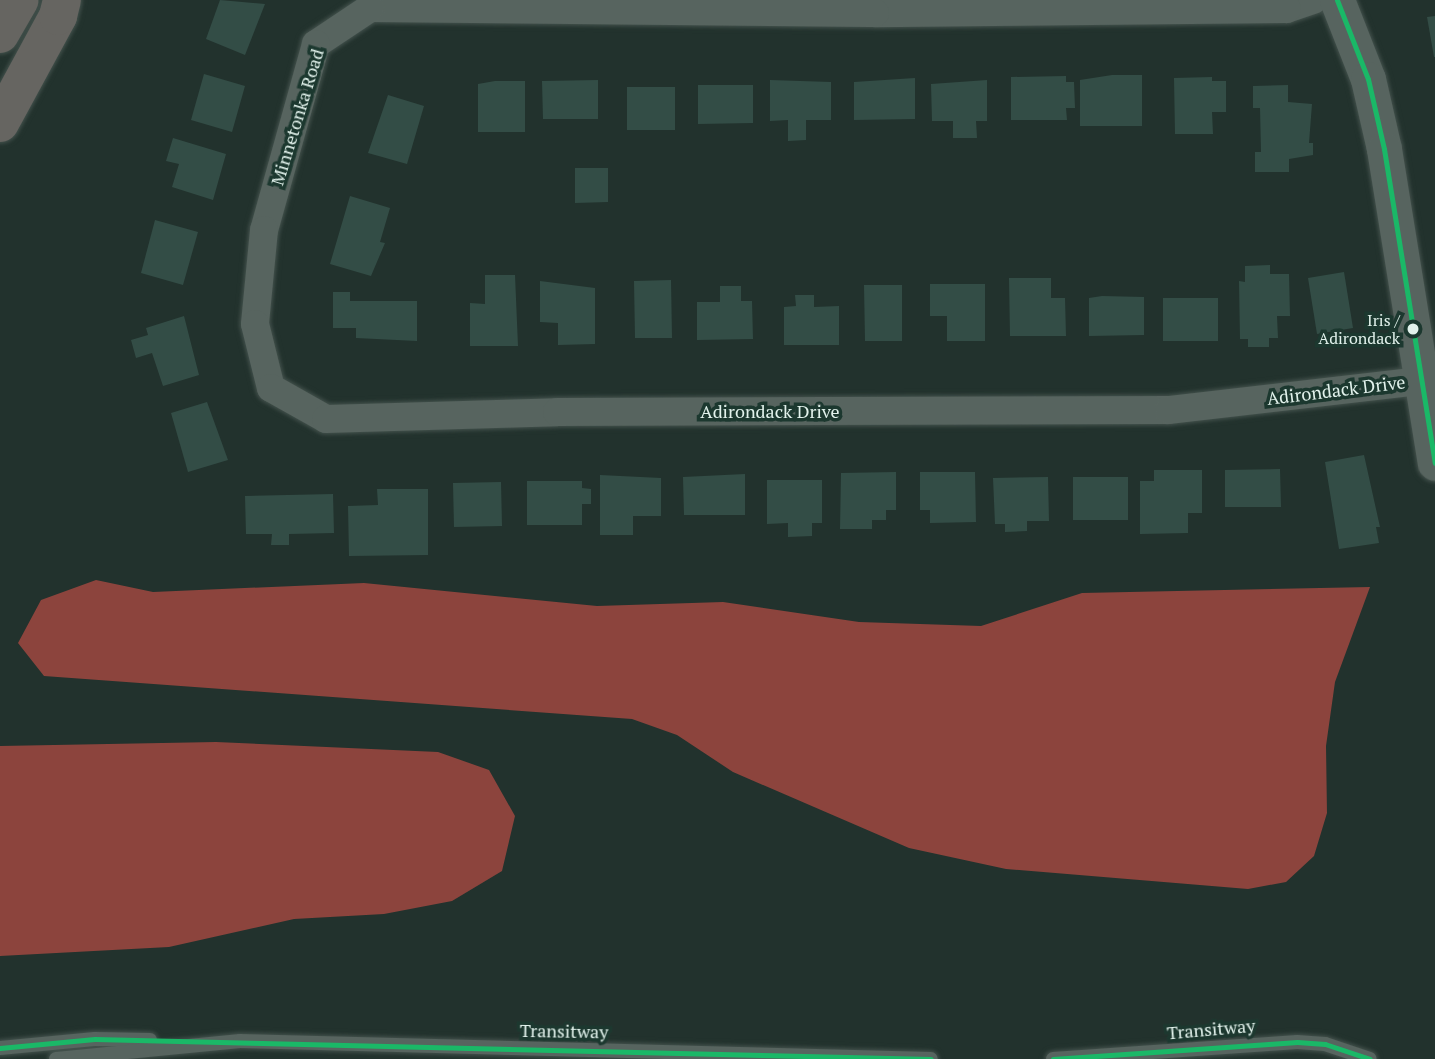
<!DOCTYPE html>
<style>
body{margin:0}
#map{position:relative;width:1435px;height:1059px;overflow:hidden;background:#22322d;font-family:"PT Serif",serif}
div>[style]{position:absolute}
.forest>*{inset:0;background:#8c443d}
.building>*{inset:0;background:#334d46}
.roads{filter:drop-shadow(0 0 2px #43514c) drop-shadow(0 0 2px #43514c)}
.service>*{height:14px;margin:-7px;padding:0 7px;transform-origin:7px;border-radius:7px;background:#57645f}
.minor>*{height:28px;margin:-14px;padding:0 14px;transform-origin:14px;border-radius:14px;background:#57645f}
.tertiary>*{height:35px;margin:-17.5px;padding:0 17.5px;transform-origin:17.5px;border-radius:17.5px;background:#57645f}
.motorway>*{height:38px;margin:-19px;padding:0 19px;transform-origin:19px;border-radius:19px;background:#666561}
.bus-1>*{height:5px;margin:-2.5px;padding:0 2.5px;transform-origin:2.5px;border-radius:2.5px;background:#1ab867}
.dots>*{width:19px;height:19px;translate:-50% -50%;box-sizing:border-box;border:4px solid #1c382f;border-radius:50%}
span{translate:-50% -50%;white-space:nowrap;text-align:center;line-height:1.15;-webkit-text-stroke:7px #1c382f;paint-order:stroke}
.bus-label{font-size:16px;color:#e2f2ec}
.right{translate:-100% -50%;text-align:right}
.street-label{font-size:18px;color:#e2f2ec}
</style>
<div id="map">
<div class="forest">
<i style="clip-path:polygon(96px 580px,153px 592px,364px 583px,597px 606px,723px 602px,859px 622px,981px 626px,1082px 593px,1370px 587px,1335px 682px,1326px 746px,1327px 813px,1314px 856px,1286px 882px,1248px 889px,1006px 869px,909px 848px,733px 772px,677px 735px,632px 719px,44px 676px,18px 643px,41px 600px)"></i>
<i style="clip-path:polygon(216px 742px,438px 752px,489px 770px,515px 816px,502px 871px,452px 901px,384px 914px,294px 919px,169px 947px,0 956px,0 746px)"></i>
</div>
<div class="building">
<i style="clip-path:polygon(220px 0,265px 4px,245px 55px,206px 39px)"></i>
<i style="clip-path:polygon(1435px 16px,1435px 57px,1434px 57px,1427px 17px)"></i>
<i style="clip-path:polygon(204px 74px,245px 86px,232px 132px,191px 120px)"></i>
<i style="clip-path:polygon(1112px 75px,1142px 75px,1142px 126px,1080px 126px,1080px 80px)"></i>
<i style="clip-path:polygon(1066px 76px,1066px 82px,1074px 82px,1075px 108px,1066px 108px,1067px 120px,1011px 120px,1011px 77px)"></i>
<i style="clip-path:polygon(1212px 77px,1212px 81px,1226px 81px,1226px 112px,1212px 112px,1213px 134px,1175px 134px,1174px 78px)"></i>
<i style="clip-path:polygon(915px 78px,915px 119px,854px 120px,854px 82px)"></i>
<i style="clip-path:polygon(598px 80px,598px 119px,543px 119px,542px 81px)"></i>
<i style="clip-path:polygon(770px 80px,831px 82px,831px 120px,806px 120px,806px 140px,788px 141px,788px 120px,770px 121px)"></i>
<i style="clip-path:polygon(987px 80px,987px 121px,976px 121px,977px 138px,953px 138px,953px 121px,932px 121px,931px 84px)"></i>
<i style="clip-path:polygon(495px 81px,525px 81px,525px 132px,478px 132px,478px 84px)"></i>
<i style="clip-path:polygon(698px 85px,753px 85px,753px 123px,698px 124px)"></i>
<i style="clip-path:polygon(1288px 85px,1288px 102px,1312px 104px,1309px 143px,1313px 143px,1313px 155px,1289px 159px,1289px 172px,1255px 172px,1255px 152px,1261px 152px,1260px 108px,1253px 108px,1253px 86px)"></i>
<i style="clip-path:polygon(627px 87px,675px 87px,675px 130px,627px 130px)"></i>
<i style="clip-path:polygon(388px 95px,424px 106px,407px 164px,368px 153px)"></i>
<i style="clip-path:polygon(173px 138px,226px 154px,213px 200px,172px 187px,179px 164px,166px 161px)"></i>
<i style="clip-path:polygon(575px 168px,608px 168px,608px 202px,575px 203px)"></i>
<i style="clip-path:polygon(350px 196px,390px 208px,380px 242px,385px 243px,371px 276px,330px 264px)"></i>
<i style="clip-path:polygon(155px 220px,198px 232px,183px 285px,141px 273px)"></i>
<i style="clip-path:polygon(1270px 265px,1270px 274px,1289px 274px,1290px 316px,1277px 316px,1278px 338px,1269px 338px,1269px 347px,1248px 347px,1248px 339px,1240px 339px,1239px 281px,1245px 282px,1245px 266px)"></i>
<i style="clip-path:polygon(1344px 272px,1353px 328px,1317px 334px,1308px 278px)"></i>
<i style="clip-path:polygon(485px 275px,515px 275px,518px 346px,470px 346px,470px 303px,485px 304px)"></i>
<i style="clip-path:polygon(1009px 278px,1051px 278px,1051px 298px,1065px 298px,1066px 336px,1010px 336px)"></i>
<i style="clip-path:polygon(671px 280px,672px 338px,635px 338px,634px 281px)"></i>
<i style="clip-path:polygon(540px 281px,595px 288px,595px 344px,558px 345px,558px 323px,540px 322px)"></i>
<i style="clip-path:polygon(930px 284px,985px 284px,985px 341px,947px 341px,947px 316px,930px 316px)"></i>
<i style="clip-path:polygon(864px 285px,902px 285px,902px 341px,865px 341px)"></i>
<i style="clip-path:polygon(720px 286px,741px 286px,741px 301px,752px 301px,753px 339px,697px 340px,697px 302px,720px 302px)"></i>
<i style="clip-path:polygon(333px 292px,350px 292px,350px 301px,417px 301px,417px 341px,356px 338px,356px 328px,333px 328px)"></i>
<i style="clip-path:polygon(795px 295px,814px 295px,814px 307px,839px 306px,839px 345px,784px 345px,784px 307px,796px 306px)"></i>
<i style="clip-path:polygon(1102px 296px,1144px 297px,1144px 335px,1089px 336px,1089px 298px)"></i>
<i style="clip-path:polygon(1163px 298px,1218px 298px,1218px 341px,1163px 341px)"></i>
<i style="clip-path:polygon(184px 316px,199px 375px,163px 386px,152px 353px,136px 358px,131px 340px,148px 335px,146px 328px)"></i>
<i style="clip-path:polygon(207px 402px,228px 460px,188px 472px,171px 413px)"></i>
<i style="clip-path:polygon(1364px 455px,1380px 527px,1376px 527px,1379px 543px,1339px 549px,1325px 462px)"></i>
<i style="clip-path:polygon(1280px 469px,1281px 507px,1225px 507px,1225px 470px)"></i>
<i style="clip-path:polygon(1154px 470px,1202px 470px,1202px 513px,1188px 513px,1188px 533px,1140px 534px,1140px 481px,1154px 481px)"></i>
<i style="clip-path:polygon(896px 472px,896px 510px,886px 510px,886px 520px,872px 520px,872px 529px,840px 529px,841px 473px)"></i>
<i style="clip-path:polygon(920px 472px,975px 472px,976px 522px,930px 523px,930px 510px,920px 510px)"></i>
<i style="clip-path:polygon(745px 474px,745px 515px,684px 515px,683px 477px)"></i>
<i style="clip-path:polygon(600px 475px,661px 478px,661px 516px,633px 516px,633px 535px,600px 535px)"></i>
<i style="clip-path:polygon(1048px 477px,1049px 521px,1027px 521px,1027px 531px,1005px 532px,1005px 524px,995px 524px,993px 478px)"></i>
<i style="clip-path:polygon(1073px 477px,1128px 477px,1128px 520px,1073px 520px)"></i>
<i style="clip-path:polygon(767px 480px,822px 480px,822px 523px,812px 523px,812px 536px,788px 537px,788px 523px,767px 524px)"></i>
<i style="clip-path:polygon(527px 481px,582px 481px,582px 488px,591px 489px,591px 504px,582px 504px,582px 525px,527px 525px)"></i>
<i style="clip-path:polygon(501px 482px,502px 526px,454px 527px,453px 483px)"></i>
<i style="clip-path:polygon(377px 489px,428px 489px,428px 555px,349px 556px,348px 506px,378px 505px)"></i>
<i style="clip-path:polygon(333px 494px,334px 533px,289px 534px,289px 545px,271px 545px,272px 534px,246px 534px,245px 496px)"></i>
</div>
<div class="roads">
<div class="service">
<i style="left:0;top:1048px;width:95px;rotate:-5.4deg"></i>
<i style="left:95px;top:1039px;width:55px;rotate:1deg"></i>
<i style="left:56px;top:1059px;width:185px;rotate:-5.6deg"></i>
<i style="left:240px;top:1041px;width:691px;rotate:1.49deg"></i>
<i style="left:1053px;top:1059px;width:245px;rotate:-4deg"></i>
<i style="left:1297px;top:1042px;width:28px;rotate:4deg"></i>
<i style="left:1325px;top:1044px;width:47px;rotate:18.4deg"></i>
</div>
<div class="minor">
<i style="left:1313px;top:0;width:28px;rotate:161deg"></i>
<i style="left:1287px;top:9px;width:412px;rotate:179.4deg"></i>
<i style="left:875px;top:13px;width:505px;rotate:-179.43deg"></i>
<i style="left:370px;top:8px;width:65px;rotate:146.3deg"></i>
<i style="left:316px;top:44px;width:193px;rotate:105.6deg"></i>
<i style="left:264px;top:230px;width:94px;rotate:95.5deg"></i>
<i style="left:255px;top:324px;width:66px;rotate:76deg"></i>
<i style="left:271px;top:388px;width:63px;rotate:29.4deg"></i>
<i style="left:326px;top:419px;width:231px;rotate:-1.7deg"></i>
<i style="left:557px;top:412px;width:612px;rotate:-0.19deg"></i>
<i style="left:1169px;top:410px;width:268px;rotate:-6.6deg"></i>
</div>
<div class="tertiary">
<i style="left:1337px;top:0;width:85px;rotate:68.6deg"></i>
<i style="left:1368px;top:79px;width:72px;rotate:77.1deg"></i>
<i style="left:1384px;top:149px;width:318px;rotate:80.8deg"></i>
</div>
<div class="motorway">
<i style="left:0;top:34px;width:39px;rotate:-60deg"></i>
<i style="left:0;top:123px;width:122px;rotate:-61.5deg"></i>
<i style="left:58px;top:16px;width:16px;rotate:-76deg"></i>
</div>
</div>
<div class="bus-1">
<i style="left:1337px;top:0;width:85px;rotate:68.6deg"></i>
<i style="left:1368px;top:79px;width:72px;rotate:77.1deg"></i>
<i style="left:1384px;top:149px;width:318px;rotate:80.8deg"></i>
<i style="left:0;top:1048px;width:95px;rotate:-5.4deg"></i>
<i style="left:95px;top:1039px;width:836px;rotate:1.37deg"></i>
<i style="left:1053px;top:1059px;width:245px;rotate:-4deg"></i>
<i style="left:1297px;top:1042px;width:28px;rotate:4deg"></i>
<i style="left:1325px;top:1044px;width:47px;rotate:18.4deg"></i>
</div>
<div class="dots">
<i style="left:1413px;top:329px;background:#e2f2ec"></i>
</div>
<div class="bus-label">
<span class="right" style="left:1400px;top:329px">Iris /<br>Adirondack</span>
</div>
<div class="street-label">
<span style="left:297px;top:117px;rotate:-73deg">Minnetonka Road</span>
<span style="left:1336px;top:390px;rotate:-7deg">Adirondack Drive</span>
<span style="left:770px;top:411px">Adirondack Drive</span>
<span style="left:1211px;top:1029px;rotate:-5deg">Transitway</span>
<span style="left:564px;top:1031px;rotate:1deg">Transitway</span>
</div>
</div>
